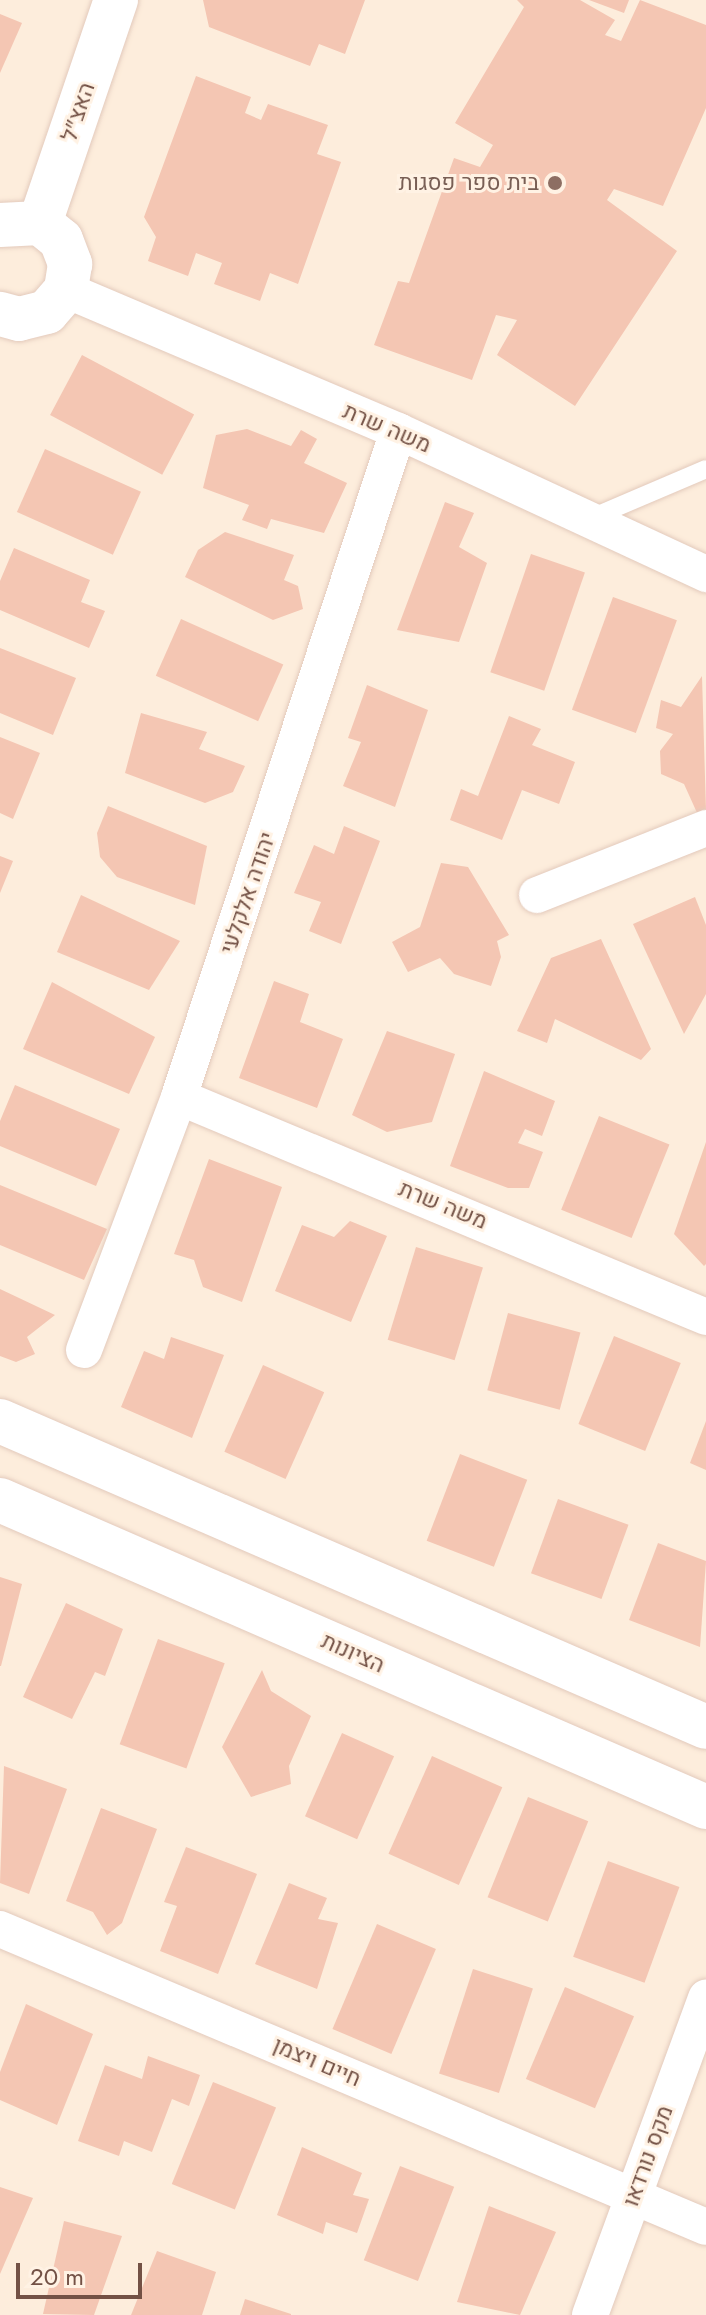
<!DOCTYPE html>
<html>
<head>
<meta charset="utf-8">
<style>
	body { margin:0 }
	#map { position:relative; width:706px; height:2315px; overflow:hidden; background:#fdeddc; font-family:Jost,Heebo,sans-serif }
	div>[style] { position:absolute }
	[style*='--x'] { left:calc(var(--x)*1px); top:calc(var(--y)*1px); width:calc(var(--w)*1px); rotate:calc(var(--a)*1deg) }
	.building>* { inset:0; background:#f4c6b3; transform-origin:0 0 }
	.roads { filter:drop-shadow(0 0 2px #e3cabc) drop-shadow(0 0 2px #e3cabc) }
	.service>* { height:18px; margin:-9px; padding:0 9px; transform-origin:9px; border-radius:9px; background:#fff }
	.minor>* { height:36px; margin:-18px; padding:0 18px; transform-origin:18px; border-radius:18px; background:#fff }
	.tertiary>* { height:44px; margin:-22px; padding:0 22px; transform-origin:22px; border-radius:22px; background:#fff }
	.dots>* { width:22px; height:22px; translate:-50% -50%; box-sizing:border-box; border:4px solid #fff2e4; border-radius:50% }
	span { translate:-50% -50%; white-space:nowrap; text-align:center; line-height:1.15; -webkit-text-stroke:6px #fff2e4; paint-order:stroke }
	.street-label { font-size:22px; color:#735145 }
	.education-label { font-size:22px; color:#785e54 }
	.right { translate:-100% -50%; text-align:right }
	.scale { position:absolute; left:16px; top:2263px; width:126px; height:36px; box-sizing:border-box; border:4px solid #735145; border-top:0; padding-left:10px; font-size:24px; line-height:28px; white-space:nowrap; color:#735145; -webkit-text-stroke:6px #fff2e4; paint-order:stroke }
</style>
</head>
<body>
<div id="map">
	<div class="building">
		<i style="clip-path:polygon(203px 0,365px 0,345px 54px,319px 44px,310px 66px,209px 27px)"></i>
		<i style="clip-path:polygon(517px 0,580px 0,615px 20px,605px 35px,621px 41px,640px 0,706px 25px,706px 108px,663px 206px,614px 189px,607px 200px,677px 251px,575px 406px,497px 355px,517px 320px,496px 315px,472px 380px,374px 345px,398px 281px,409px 283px,454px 158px,480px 167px,493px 145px,455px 123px,524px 7px)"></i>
		<i style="clip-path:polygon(589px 0,629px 0,624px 13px)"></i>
		<i style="clip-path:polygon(0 14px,22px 23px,0 73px)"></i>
		<i style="clip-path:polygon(196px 76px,251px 97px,245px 113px,261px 120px,268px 104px,328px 125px,317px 154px,341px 162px,298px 284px,270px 273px,260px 301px,214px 284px,222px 263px,196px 253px,188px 276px,148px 261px,156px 237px,144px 217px)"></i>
		<i style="left:82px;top:355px;width:127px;height:68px;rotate:28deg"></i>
		<i style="clip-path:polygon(247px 429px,291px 446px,301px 430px,317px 439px,304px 463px,347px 483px,324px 533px,271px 519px,267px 529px,242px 520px,249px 505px,203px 488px,216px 435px)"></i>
		<i style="left:45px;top:449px;width:105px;height:69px;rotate:24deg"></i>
		<i style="clip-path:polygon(445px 502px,474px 513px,459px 547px,487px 563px,459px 642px,397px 630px)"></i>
		<i style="clip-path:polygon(225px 532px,294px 555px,284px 580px,298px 586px,303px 609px,273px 620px,185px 577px,198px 550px)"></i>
		<i style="clip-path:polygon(14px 548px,90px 580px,81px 602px,105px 611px,89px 648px,0 610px,0 581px)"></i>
		<i style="left:531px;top:554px;width:57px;height:125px;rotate:19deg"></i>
		<i style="left:613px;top:597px;width:68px;height:120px;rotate:20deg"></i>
		<i style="left:181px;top:619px;width:112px;height:62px;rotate:24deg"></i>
		<i style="clip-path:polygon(0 648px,76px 678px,53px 735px,0 713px)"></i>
		<i style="clip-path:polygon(702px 676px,706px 811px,698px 815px,684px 784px,661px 774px,660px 751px,673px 734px,656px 728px,661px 700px,681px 707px)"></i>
		<i style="clip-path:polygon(367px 685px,428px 710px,395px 807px,343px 786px,361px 742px,348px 738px)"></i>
		<i style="clip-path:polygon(141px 713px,207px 732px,199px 749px,245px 766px,233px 792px,205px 803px,125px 773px)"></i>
		<i style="clip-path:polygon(509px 716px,541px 729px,532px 745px,575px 762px,559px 804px,522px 790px,502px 840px,450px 820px,461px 789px,478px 796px)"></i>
		<i style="clip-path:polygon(0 737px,40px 753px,13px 819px,0 813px)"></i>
		<i style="clip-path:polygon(108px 806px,207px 846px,195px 905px,117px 877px,100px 857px,97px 833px)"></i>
		<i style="clip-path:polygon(344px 826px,380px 841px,341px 944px,309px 931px,321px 902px,294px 893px,314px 845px,334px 854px)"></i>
		<i style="clip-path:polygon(0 856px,13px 861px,0 893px)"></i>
		<i style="clip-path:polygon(441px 863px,468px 867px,509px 935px,497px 941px,501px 957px,491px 986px,454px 974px,440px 958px,408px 972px,392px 942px,420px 927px)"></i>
		<i style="clip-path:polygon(81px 895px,180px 941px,149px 990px,57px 952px)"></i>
		<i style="clip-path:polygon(695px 897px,706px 925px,706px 994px,684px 1034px,633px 924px)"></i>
		<i style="clip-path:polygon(601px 939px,651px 1049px,641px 1060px,555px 1019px,547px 1043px,517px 1031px,551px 958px)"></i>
		<i style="clip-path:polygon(274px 981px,309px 994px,300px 1022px,343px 1039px,317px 1108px,239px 1078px)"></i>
		<i style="clip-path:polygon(52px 982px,155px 1037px,129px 1094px,23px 1049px)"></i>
		<i style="clip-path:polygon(387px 1031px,455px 1054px,432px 1122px,387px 1132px,352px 1115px)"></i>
		<i style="clip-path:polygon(484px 1071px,555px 1101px,542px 1136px,525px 1129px,518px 1143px,543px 1152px,529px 1188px,508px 1188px,450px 1166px)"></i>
		<i style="clip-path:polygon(15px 1085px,120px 1129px,96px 1186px,0 1146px,0 1121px)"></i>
		<i style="left:599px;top:1116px;width:76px;height:101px;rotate:22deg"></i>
		<i style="clip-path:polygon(706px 1142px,706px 1264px,704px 1266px,674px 1234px)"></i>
		<i style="clip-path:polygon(209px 1159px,282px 1187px,242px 1302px,203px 1287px,194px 1260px,174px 1254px)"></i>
		<i style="clip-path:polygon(0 1185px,107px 1229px,84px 1280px,0 1245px)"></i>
		<i style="clip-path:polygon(350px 1221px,387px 1236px,351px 1322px,275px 1291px,302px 1225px,334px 1237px)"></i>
		<i style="left:416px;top:1247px;width:70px;height:97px;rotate:17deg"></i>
		<i style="clip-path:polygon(0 1289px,55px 1315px,27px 1337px,35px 1354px,16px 1362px,0 1356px)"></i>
		<i style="left:508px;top:1313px;width:75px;height:80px;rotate:15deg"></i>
		<i style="left:614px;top:1336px;width:72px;height:95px;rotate:22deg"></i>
		<i style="clip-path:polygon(171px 1337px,224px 1355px,192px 1438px,121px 1407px,144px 1351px,164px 1359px)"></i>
		<i style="left:263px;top:1365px;width:67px;height:95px;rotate:24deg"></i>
		<i style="clip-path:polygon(706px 1421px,706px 1470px,690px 1463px)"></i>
		<i style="left:460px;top:1454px;width:72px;height:93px;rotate:21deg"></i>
		<i style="left:558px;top:1499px;width:75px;height:79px;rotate:20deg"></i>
		<i style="clip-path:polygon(658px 1543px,706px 1561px,700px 1647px,629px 1620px)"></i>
		<i style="clip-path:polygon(0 1577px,22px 1584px,1px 1666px,0 1666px)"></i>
		<i style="clip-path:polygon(66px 1603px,123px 1629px,105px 1676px,95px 1672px,72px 1719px,23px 1697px)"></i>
		<i style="left:158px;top:1639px;width:71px;height:112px;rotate:20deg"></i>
		<i style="clip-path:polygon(262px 1670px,271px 1691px,311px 1716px,289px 1766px,291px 1784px,251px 1797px,222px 1747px)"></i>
		<i style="left:342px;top:1733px;width:57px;height:91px;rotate:24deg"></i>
		<i style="left:432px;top:1756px;width:77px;height:107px;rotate:24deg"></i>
		<i style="clip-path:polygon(4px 1766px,67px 1789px,29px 1894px,0 1883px)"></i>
		<i style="left:528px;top:1797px;width:65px;height:108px;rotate:22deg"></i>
		<i style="clip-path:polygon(101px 1808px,157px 1829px,122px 1923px,107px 1935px,93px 1912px,66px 1901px)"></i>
		<i style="clip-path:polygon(186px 1847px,257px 1874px,218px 1974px,160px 1951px,177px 1906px,164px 1902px)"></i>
		<i style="left:608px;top:1861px;width:76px;height:102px;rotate:20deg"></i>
		<i style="clip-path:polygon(289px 1883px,327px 1898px,318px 1919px,338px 1923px,317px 1989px,255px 1964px)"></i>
		<i style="left:377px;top:1924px;width:64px;height:114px;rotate:23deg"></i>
		<i style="left:473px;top:1969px;width:63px;height:110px;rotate:18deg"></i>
		<i style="left:565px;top:1987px;width:75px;height:100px;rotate:23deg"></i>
		<i style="clip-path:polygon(26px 2004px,93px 2034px,57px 2125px,0 2100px,0 2072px)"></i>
		<i style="clip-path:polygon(148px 2056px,200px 2075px,189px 2106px,172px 2099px,152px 2152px,124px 2141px,119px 2156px,78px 2141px,105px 2065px,142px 2079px)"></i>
		<i style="left:213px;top:2082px;width:68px;height:110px;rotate:22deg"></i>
		<i style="clip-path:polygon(302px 2147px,362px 2173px,353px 2195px,369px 2199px,357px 2233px,326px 2222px,323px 2234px,277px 2215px)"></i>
		<i style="left:400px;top:2166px;width:58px;height:101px;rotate:21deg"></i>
		<i style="clip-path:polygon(0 2187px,33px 2198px,0 2274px)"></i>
		<i style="clip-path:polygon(489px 2206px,556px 2232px,520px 2315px,457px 2302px)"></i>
		<i style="clip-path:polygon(64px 2221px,122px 2236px,94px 2315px,43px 2314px)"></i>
		<i style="clip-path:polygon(157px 2251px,216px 2272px,202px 2315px,131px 2315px)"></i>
		<i style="clip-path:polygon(245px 2299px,291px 2314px,291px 2315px,240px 2315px)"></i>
	</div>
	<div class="roads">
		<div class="service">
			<i style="--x:589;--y:519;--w:127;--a:-23.1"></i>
		</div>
		<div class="minor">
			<i style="--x:66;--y:290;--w:361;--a:23"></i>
			<i style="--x:398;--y:431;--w:340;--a:24.9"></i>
			<i style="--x:537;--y:895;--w:182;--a:-21.6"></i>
			<i style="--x:179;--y:1097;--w:571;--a:22.66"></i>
			<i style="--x:84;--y:1350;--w:270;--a:-69.4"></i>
			<i style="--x:179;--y:1097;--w:701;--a:-71.8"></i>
			<i style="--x:0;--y:1929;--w:766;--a:22.88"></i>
			<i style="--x:590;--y:2315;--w:338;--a:-69.9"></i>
		</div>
		<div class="tertiary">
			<i style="--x:40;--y:223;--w:236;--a:-71.2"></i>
			<i style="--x:0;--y:225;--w:40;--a:-2.9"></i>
			<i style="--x:40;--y:223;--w:27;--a:39"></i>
			<i style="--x:61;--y:240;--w:26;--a:69"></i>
			<i style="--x:70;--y:264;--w:26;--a:99"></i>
			<i style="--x:66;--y:290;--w:29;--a:131"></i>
			<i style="--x:47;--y:312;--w:29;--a:166"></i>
			<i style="--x:19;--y:319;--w:20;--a:-165"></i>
			<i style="--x:0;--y:1421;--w:769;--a:23.43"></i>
			<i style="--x:0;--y:1500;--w:770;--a:23.5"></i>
		</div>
	</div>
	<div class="dots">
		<i style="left:555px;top:183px;background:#8d6e63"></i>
	</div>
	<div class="street-label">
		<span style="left:78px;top:112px;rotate:-71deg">האצ"ל</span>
		<span style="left:387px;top:428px;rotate:23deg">משה שרת</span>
		<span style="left:248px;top:893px;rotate:-71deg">יהודה אלקלעי</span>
		<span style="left:443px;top:1205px;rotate:22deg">משה שרת</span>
		<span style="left:353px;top:1653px;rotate:24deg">הציונות</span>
		<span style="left:317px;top:2062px;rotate:23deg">חיים ויצמן</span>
		<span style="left:648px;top:2156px;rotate:-70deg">מקס נורדאו</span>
	</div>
	<div class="education-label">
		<span class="right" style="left:539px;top:183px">בית ספר פסגות</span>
	</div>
	<div class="scale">20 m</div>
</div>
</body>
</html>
